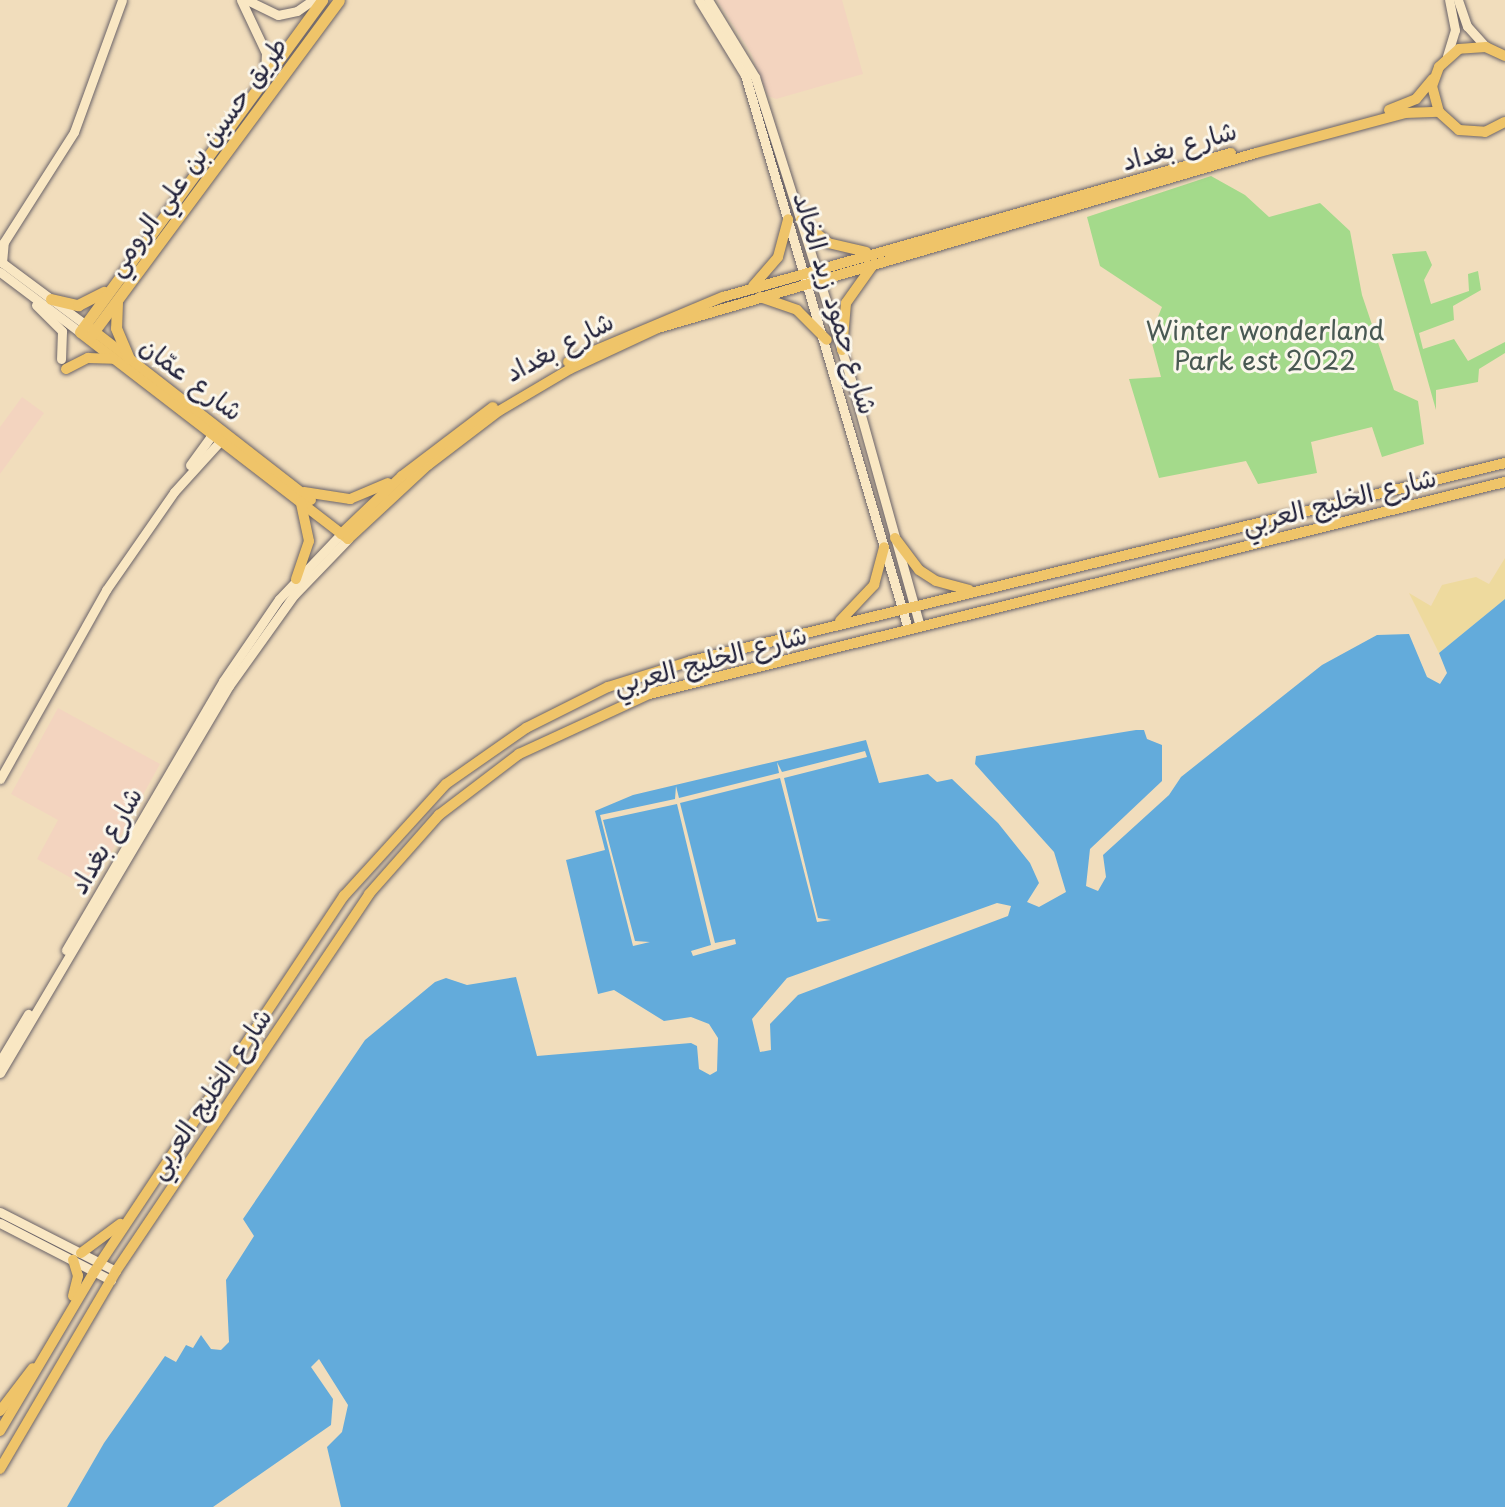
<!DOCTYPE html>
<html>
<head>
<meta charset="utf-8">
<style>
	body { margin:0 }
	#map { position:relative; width:1505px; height:1507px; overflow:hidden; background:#f1ddbc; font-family:"Playpen Sans","Playpen Sans Arabic",sans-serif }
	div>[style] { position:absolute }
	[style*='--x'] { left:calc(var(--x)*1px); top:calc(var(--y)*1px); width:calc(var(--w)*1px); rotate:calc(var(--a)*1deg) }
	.built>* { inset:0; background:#f3d4bf }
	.green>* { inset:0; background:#a4da8b }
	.sand>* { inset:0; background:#eeda9e }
	.water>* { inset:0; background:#63abdb }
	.pier>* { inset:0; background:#f1ddbc }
	.roads { filter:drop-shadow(0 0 2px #6a6368) drop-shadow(0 0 2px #6a6368) }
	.secondary>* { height:9px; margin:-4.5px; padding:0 4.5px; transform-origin:4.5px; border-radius:4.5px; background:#f9e7c3 }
	.primary>* { height:10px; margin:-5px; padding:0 5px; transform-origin:5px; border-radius:5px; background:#efc469 }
	.highway>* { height:11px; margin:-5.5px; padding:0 5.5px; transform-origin:5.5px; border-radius:5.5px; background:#efc469 }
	span { translate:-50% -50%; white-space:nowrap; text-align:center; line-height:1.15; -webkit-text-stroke:6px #fbf7ec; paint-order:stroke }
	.street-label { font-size:26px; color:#22223b }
	.park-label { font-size:26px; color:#495953 }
</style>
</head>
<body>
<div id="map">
	<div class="built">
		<i style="clip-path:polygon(717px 0,842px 0,863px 74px,776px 99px,768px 96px,751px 53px)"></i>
		<i style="clip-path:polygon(22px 397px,44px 413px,0 474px,0 427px)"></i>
		<i style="clip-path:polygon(58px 708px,160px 764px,91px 889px,37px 859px,58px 820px,11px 794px)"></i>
	</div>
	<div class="green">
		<i style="clip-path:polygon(1211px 176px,1245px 195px,1269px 217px,1320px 203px,1350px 231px,1362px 295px,1394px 390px,1418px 401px,1424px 444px,1382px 457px,1372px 427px,1311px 442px,1317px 473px,1258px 484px,1246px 461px,1159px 478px,1129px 379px,1161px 377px,1150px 336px,1162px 307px,1100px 266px,1087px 217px)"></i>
		<i style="clip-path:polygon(1426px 251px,1432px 265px,1424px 280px,1431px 304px,1469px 291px,1468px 274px,1478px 271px,1481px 290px,1453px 306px,1454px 320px,1419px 333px,1423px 349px,1454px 339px,1468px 361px,1505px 342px,1505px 353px,1479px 369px,1478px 382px,1436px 390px,1436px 410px,1392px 254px)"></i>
	</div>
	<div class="sand">
		<i style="clip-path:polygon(1505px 558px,1505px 599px,1439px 653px,1409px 593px,1431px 606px,1442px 585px,1476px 577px,1489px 584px)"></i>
	</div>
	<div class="water">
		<i style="clip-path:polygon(evenodd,1505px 599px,1505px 1507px,341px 1507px,327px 1447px,342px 1432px,348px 1405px,319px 1359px,311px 1367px,333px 1399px,331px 1425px,213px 1507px,67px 1507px,104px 1443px,165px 1356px,176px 1362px,186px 1345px,193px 1348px,201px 1335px,211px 1349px,221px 1350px,229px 1342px,226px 1280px,254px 1236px,243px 1219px,365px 1040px,435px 982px,446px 978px,467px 985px,516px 977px,537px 1056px,691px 1043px,697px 1046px,699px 1069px,710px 1075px,717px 1071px,718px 1038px,709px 1024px,691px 1017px,664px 1021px,614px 990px,598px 994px,566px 860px,605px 850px,595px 811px,633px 795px,866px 740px,879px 783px,928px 774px,937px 782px,952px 779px,998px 823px,1030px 863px,1039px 883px,1027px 902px,1039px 907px,1066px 892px,1054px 852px,975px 764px,976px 756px,1136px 730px,1144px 730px,1147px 739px,1162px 745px,1162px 781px,1090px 849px,1086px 886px,1098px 891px,1106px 877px,1103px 855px,1169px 795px,1181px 777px,1322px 665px,1377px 635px,1409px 634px,1427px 677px,1440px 684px,1447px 673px,1439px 653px,1505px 599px,997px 903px,1011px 906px,1008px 916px,798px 995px,770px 1024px,771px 1050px,760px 1052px,752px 1019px,787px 978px,997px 903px)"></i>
	</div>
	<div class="pier">
		<i style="clip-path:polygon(865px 751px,867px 757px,784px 778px,818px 918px,831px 920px,817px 922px,780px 778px,680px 803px,715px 943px,735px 939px,736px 944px,693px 956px,691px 951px,711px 945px,677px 804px,603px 820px,635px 941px,650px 942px,633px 946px,600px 815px,675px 799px,676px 786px,679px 798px,779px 773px,777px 762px,782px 772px)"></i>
	</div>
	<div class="roads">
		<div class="secondary">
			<i style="--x:241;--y:0;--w:59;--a:64.7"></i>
			<i style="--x:266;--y:53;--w:21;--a:93"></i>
			<i style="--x:247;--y:0;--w:34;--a:26"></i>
			<i style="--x:278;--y:15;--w:19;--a:-12"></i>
			<i style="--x:297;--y:11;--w:19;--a:-35"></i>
			<i style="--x:699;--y:0;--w:88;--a:58.5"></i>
			<i style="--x:745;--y:75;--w:577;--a:73.6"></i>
			<i style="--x:708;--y:0;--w:90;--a:58.6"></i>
			<i style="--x:755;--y:77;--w:321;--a:72.4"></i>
			<i style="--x:852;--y:383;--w:252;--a:74.4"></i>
			<i style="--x:1458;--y:0;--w:28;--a:71"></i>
			<i style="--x:1467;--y:26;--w:28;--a:48"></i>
			<i style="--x:1447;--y:56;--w:27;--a:-73"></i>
			<i style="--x:1455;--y:30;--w:31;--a:-101"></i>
			<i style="--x:0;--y:261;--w:107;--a:36.7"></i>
			<i style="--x:2;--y:263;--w:21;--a:-85"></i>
			<i style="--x:4;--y:242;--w:130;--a:-57.5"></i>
			<i style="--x:74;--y:132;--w:140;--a:-70"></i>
			<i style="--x:0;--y:272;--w:100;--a:36.9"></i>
			<i style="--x:36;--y:305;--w:37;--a:45"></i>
			<i style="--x:62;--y:331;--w:28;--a:92"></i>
			<i style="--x:190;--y:465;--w:34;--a:-54"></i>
			<i style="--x:210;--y:437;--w:9;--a:-90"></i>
			<i style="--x:0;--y:779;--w:217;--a:-60.7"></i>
			<i style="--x:106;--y:590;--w:119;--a:-55.2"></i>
			<i style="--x:174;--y:492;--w:73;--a:-47.8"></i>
			<i style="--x:66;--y:950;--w:311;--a:-59.7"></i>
			<i style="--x:223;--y:681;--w:99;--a:-55.7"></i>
			<i style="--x:279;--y:599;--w:90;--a:-46.4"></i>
			<i style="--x:0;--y:1061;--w:55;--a:-59.2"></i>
			<i style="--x:0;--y:1073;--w:450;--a:-59.4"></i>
			<i style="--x:229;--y:686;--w:112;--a:-54.5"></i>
			<i style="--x:294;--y:595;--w:78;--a:-46"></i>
			<i style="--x:0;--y:1212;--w:130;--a:27"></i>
			<i style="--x:0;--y:1223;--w:125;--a:27.2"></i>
		</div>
		<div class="primary">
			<i style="--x:1505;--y:56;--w:21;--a:-155"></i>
			<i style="--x:1486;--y:47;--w:27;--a:176"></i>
			<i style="--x:1459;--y:49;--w:27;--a:138"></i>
			<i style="--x:1439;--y:67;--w:20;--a:110"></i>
			<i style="--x:1432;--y:86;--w:27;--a:75"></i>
			<i style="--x:1439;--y:112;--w:27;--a:42"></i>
			<i style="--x:1459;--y:130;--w:26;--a:4"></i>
			<i style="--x:1485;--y:132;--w:22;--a:-27"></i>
			<i style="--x:1389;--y:110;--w:29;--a:-22"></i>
			<i style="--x:1416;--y:99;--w:26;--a:-50"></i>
			<i style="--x:801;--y:220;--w:35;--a:40"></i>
			<i style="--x:828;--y:243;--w:39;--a:13"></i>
			<i style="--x:753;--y:286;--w:38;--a:-49"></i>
			<i style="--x:778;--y:257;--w:39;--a:-75"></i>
			<i style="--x:760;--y:297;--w:39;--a:19"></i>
			<i style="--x:797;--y:310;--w:42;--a:45"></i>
			<i style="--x:90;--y:328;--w:280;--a:37.9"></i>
			<i style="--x:82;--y:334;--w:336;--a:37.6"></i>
			<i style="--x:348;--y:539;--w:109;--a:-42.8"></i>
			<i style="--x:428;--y:465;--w:89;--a:-37.3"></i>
			<i style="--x:499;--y:411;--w:82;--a:-30.6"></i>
			<i style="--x:570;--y:369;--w:97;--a:-25"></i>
			<i style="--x:658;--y:328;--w:623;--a:-16.31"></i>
			<i style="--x:1256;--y:153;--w:154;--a:-15"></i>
			<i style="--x:1405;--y:113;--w:34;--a:-2"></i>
			<i style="--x:842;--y:350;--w:47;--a:-85.1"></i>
			<i style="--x:846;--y:303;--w:47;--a:-54.6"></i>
			<i style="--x:568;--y:362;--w:168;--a:-22.8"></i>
			<i style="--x:723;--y:297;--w:528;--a:-15.83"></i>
			<i style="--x:66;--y:369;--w:25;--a:-27"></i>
			<i style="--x:88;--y:358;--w:25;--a:2"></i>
			<i style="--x:304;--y:492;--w:47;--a:8.7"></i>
			<i style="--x:350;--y:499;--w:41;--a:-22.8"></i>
			<i style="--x:341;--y:534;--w:84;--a:-43.6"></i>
			<i style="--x:402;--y:476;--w:114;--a:-37.2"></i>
			<i style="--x:895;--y:538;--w:40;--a:53"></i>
			<i style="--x:919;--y:570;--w:20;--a:33"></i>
			<i style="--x:936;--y:581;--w:34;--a:15"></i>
			<i style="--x:296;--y:579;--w:40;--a:-71.1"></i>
			<i style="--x:309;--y:541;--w:40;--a:-102"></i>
			<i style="--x:840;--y:621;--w:50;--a:-46.6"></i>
			<i style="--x:874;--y:585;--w:39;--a:-75"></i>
			<i style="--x:81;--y:1253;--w:49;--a:-36.6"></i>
			<i style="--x:73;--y:1296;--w:21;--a:-76"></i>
			<i style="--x:78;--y:1276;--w:17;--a:-107"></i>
			<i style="--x:0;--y:1411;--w:54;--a:-52.5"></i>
			<i style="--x:0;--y:1431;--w:185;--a:-59.4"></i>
			<i style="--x:94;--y:1272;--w:452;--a:-56.4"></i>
			<i style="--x:344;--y:896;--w:151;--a:-47.7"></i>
			<i style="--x:446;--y:784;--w:98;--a:-35"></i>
			<i style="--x:526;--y:728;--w:92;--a:-26.6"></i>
			<i style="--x:608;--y:687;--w:87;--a:-17.4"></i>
			<i style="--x:691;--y:661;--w:838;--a:-13.67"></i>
			<i style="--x:0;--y:1469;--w:229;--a:-59.6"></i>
			<i style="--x:116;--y:1271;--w:454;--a:-56.1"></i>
			<i style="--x:369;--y:894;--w:106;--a:-48.5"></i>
			<i style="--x:439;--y:815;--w:101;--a:-37.3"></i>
			<i style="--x:519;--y:754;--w:143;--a:-24.8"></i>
			<i style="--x:649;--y:694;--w:882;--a:-13.91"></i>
		</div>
		<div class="highway">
			<i style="--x:51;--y:299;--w:28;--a:13"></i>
			<i style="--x:78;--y:305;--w:29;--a:-27"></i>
			<i style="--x:117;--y:302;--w:26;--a:92"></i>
			<i style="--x:116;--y:328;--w:33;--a:67"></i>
			<i style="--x:80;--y:332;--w:411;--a:-53.9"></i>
			<i style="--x:89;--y:338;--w:420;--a:-53.5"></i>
		</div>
	</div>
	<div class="street-label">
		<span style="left:1179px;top:145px;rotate:-16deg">شارع بغداد</span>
		<span style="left:196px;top:156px;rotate:-54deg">طريق حسين بن علي الرومي</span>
		<span style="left:836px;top:303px;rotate:73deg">شارع حمود زيد الخالد</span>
		<span style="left:559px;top:346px;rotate:-28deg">شارع بغداد</span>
		<span style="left:192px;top:378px;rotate:37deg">شارع عمّان</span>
		<span style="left:1339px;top:500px;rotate:-14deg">شارع الخليج العربي</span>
		<span style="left:710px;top:659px;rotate:-15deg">شارع الخليج العربي</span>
		<span style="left:105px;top:840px;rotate:-60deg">شارع بغداد</span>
		<span style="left:209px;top:1093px;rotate:-56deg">شارع الخليج العربي</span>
	</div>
	<div class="park-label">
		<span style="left:1265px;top:345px">Winter wonderland<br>Park est 2022</span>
	</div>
</div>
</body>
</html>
